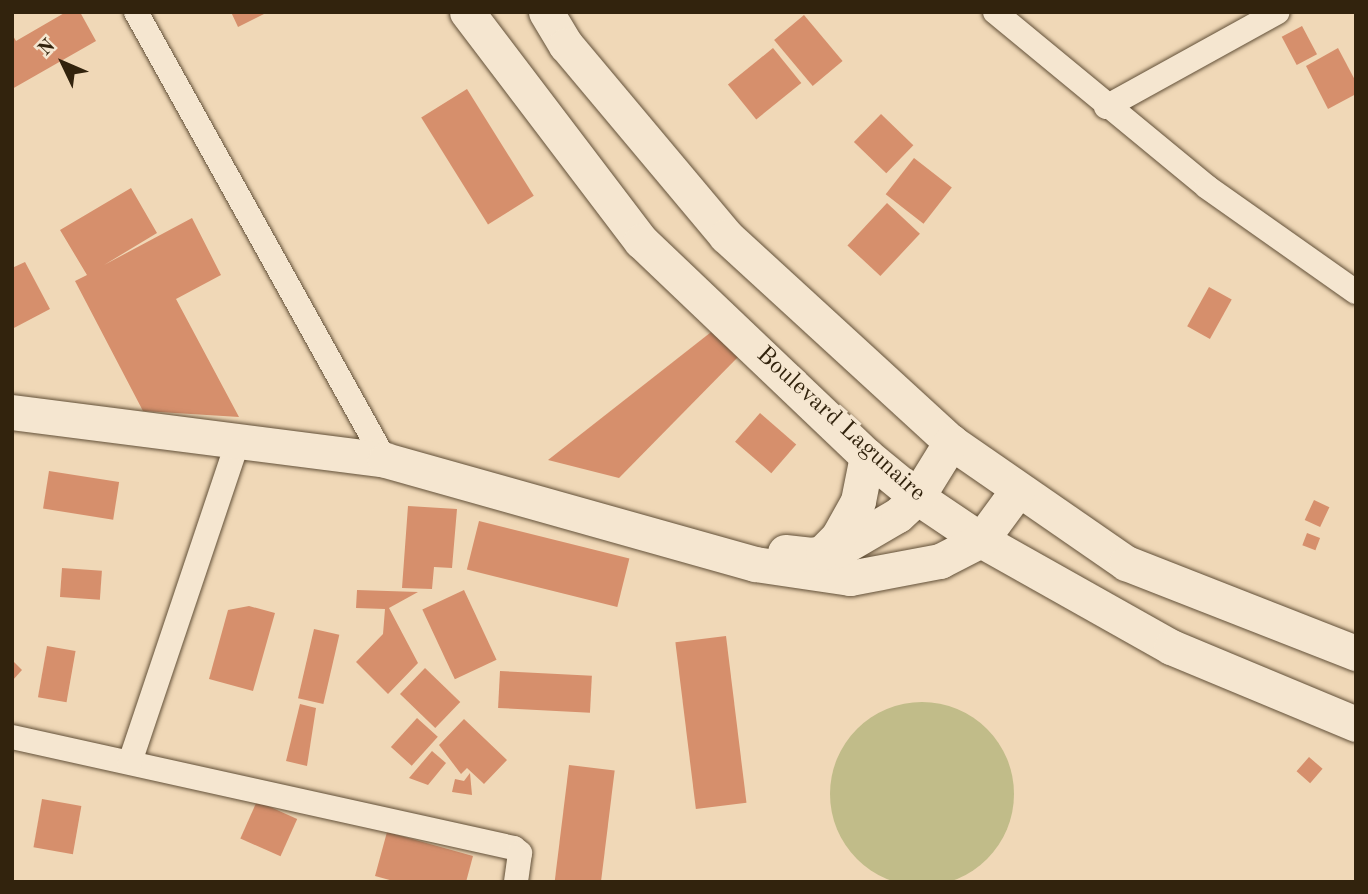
<!DOCTYPE html>
<html>
<head>
<meta charset="utf-8">
<style>
	body { margin:0 }
	#map { position:relative; width:1368px; height:894px; overflow:hidden; background:#f0d8b7; font-family:"Old Standard TT",serif }
	div>[style] { position:absolute }
	[style*='--x'] { left:calc(var(--x)*1px); top:calc(var(--y)*1px); width:calc(var(--w)*1px); rotate:calc(var(--a)*1deg) }
	.green>* { inset:0; background:#c1bc89 }
	.round { border-radius:50% }
	.building>* { inset:0; background:#d68f6c; transform-origin:0 0 }
	.roads { filter:drop-shadow(0 0 2px #625038) drop-shadow(0 0 2px #625038) }
	.street>* { height:24px; margin:-12px; padding:0 12px; transform-origin:12px; border-radius:12px; background:#f5e6d0 }
	.secondary>* { height:35px; margin:-17.5px; padding:0 17.5px; transform-origin:17.5px; border-radius:17.5px; background:#f5e6d0 }
	span { translate:-50% -50%; white-space:nowrap; text-align:center; line-height:1.15; -webkit-text-stroke:7px #f5e6d0; paint-order:stroke }
	.street-label { font-size:24px; color:#32230d }
	.frame { position:absolute; inset:0; border:14px solid #32230d; pointer-events:none }
	.north { position:absolute; left:28px; top:28px; width:70px; height:70px; -webkit-text-stroke:5px #f5e6d0; paint-order:stroke; rotate:314deg; font-size:19px; font-weight:700; line-height:28px; text-align:center; color:#32230d }
	.north::after { content:''; display:block; margin:auto; width:24px; height:32px; background:#32230d; clip-path:polygon(50% 0,100% 100%,50% 72%,0 100%) }
</style>
</head>
<body>
<div id="map">
	<div class="green">
		<i class="round" style="left:830px;top:702px;width:184px;height:184px"></i>
	</div>
	<div class="building">
		<i style="clip-path:polygon(66px 12px,80px 12px,96px 41px,12px 89px,12px 34px,16px 41px)"></i>
		<i style="clip-path:polygon(231px 12px,268px 12px,238px 27px)"></i>
		<i style="left:804px;top:15px;width:60px;height:39px;rotate:50deg"></i>
		<i style="left:1302px;top:26px;width:32px;height:23px;rotate:62deg"></i>
		<i style="left:773px;top:48px;width:45px;height:58px;rotate:51deg"></i>
		<i style="clip-path:polygon(1338px 48px,1356px 82px,1356px 94px,1328px 109px,1306px 66px)"></i>
		<i style="left:467px;top:89px;width:126px;height:54px;rotate:58deg"></i>
		<i style="left:881px;top:114px;width:45px;height:39px;rotate:44deg"></i>
		<i style="left:914px;top:158px;width:48px;height:46px;rotate:38deg"></i>
		<i style="clip-path:polygon(131px 188px,157px 233px,104px 265px,192px 218px,221px 275px,176px 299px,239px 417px,143px 411px,75px 281px,87px 275px,60px 230px)"></i>
		<i style="left:887px;top:203px;width:45px;height:58px;rotate:43deg"></i>
		<i style="clip-path:polygon(25px 262px,50px 309px,12px 329px,12px 268px)"></i>
		<i style="left:1209px;top:287px;width:26px;height:45px;rotate:29deg"></i>
		<i style="clip-path:polygon(715px 329px,738px 357px,619px 478px,548px 460px)"></i>
		<i style="left:760px;top:413px;width:48px;height:38px;rotate:41deg"></i>
		<i style="left:49px;top:471px;width:71px;height:38px;rotate:9deg"></i>
		<i style="left:1314px;top:500px;width:17px;height:22px;rotate:25deg"></i>
		<i style="clip-path:polygon(408px 506px,457px 509px,452px 568px,434px 567px,432px 589px,402px 588px)"></i>
		<i style="left:479px;top:521px;width:155px;height:50px;rotate:14deg"></i>
		<i style="left:1307px;top:533px;width:14px;height:13px;rotate:21deg"></i>
		<i style="left:62px;top:568px;width:40px;height:29px;rotate:4deg"></i>
		<i style="clip-path:polygon(357px 590px,418px 592px,389px 608px,418px 663px,388px 694px,356px 662px,383px 634px,385px 609px,356px 608px)"></i>
		<i style="left:464px;top:590px;width:77px;height:46px;rotate:65deg"></i>
		<i style="clip-path:polygon(249px 606px,275px 613px,253px 691px,209px 679px,228px 610px)"></i>
		<i style="left:314px;top:629px;width:26px;height:71px;rotate:13deg"></i>
		<i style="left:726px;top:636px;width:168px;height:51px;rotate:83deg"></i>
		<i style="left:47px;top:646px;width:29px;height:52px;rotate:10deg"></i>
		<i style="clip-path:polygon(12px 660px,22px 670px,12px 681px)"></i>
		<i style="left:425px;top:668px;width:49px;height:36px;rotate:44deg"></i>
		<i style="left:500px;top:671px;width:92px;height:37px;rotate:3deg"></i>
		<i style="clip-path:polygon(300px 704px,316px 708px,307px 766px,286px 761px)"></i>
		<i style="left:417px;top:718px;width:28px;height:39px;rotate:42deg"></i>
		<i style="clip-path:polygon(464px 719px,507px 760px,484px 784px,467px 768px,461px 774px,439px 745px)"></i>
		<i style="clip-path:polygon(432px 751px,446px 763px,428px 785px,409px 778px)"></i>
		<i style="left:1309px;top:757px;width:18px;height:19px;rotate:41deg"></i>
		<i style="left:569px;top:765px;width:46px;height:118px;rotate:7deg"></i>
		<i style="clip-path:polygon(470px 773px,472px 795px,452px 792px,455px 779px,464px 781px)"></i>
		<i style="left:42px;top:799px;width:40px;height:49px;rotate:10deg"></i>
		<i style="left:257px;top:801px;width:44px;height:41px;rotate:24deg"></i>
		<i style="clip-path:polygon(387px 832px,473px 856px,466px 882px,397px 882px,375px 876px)"></i>
	</div>
	<div class="roads">
		<div class="street">
			<i style="--x:136;--y:12;--w:513;--a:60.93"></i>
			<i style="--x:995;--y:12;--w:275;--a:39.5"></i>
			<i style="--x:1207;--y:187;--w:182;--a:35.2"></i>
			<i style="--x:1106;--y:107;--w:196;--a:-28.9"></i>
			<i style="--x:12;--y:737;--w:514;--a:12.47"></i>
			<i style="--x:514;--y:848;--w:8;--a:40"></i>
			<i style="--x:520;--y:853;--w:29;--a:98"></i>
			<i style="--x:130;--y:762;--w:336;--a:-71.4"></i>
		</div>
		<div class="secondary">
			<i style="--x:467;--y:12;--w:288;--a:52.8"></i>
			<i style="--x:641;--y:241;--w:312;--a:43.6"></i>
			<i style="--x:867;--y:456;--w:65;--a:39.4"></i>
			<i style="--x:917;--y:497;--w:77;--a:33.9"></i>
			<i style="--x:981;--y:540;--w:218;--a:29.4"></i>
			<i style="--x:1171;--y:647;--w:200;--a:22.6"></i>
			<i style="--x:546;--y:12;--w:39;--a:59"></i>
			<i style="--x:566;--y:45;--w:249;--a:50"></i>
			<i style="--x:726;--y:236;--w:305;--a:42.5"></i>
			<i style="--x:951;--y:442;--w:213;--a:34.7"></i>
			<i style="--x:1126;--y:563;--w:247;--a:21.4"></i>
			<i style="--x:12;--y:412;--w:376;--a:7.3"></i>
			<i style="--x:385;--y:460;--w:384;--a:15.7"></i>
			<i style="--x:755;--y:564;--w:96;--a:8.4"></i>
			<i style="--x:850;--y:578;--w:92;--a:-10.7"></i>
			<i style="--x:940;--y:561;--w:46;--a:-27.1"></i>
			<i style="--x:981;--y:540;--w:61;--a:-53.7"></i>
			<i style="--x:785;--y:552;--w:27;--a:6"></i>
			<i style="--x:812;--y:555;--w:26;--a:-11"></i>
			<i style="--x:838;--y:550;--w:69;--a:-30.3"></i>
			<i style="--x:898;--y:515;--w:26;--a:-43"></i>
			<i style="--x:917;--y:497;--w:65;--a:-58.3"></i>
			<i style="--x:823;--y:552;--w:21;--a:-45"></i>
			<i style="--x:838;--y:537;--w:41;--a:-60.9"></i>
			<i style="--x:858;--y:501;--w:46;--a:-78.7"></i>
		</div>
	</div>
	<div class="street-label">
		<span style="left:840px;top:425px;rotate:42deg">Boulevard Lagunaire</span>
	</div>
	<div class="frame"></div>
	<div class="north">N</div>
</div>
</body>
</html>
